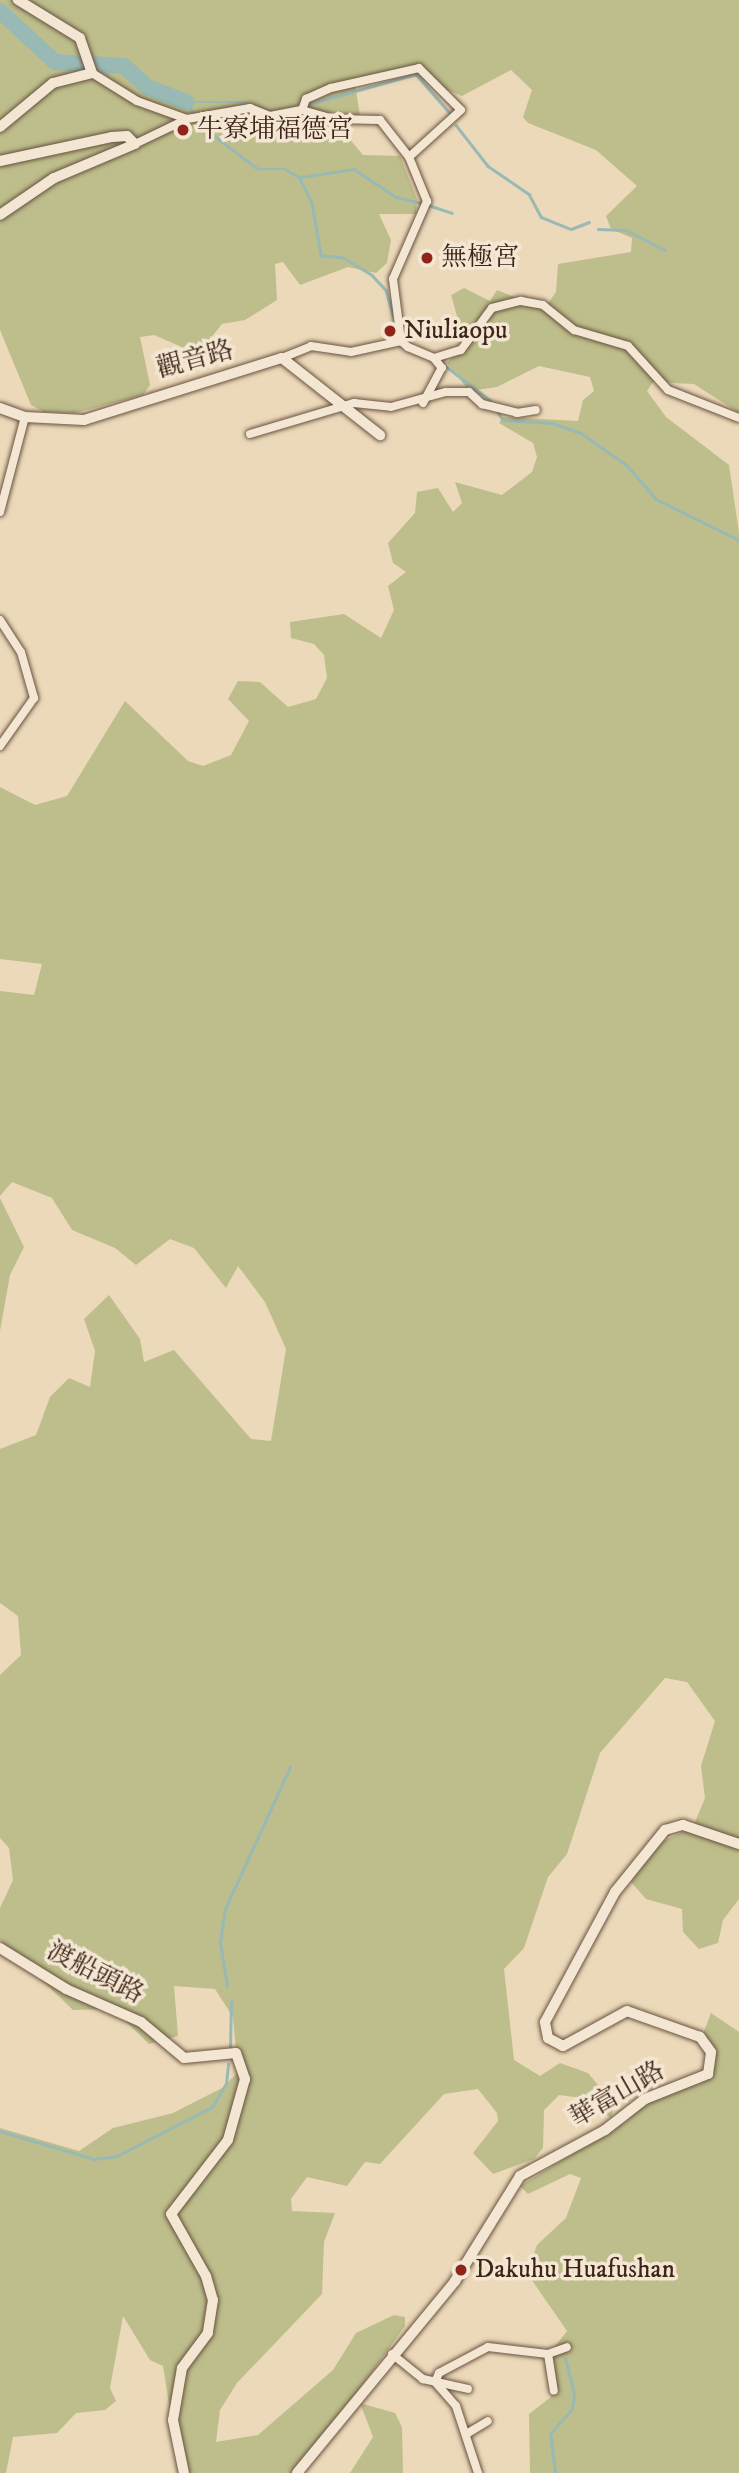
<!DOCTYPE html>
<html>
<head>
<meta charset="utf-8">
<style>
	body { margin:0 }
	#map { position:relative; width:739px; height:2473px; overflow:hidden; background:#ecd9b9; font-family:"IM FELL DW Pica","Noto Serif TC",serif }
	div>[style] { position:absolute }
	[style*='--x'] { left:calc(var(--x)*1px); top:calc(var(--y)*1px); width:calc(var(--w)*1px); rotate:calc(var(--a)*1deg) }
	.green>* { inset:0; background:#bdbe8b }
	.stream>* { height:2.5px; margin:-1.25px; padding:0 1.25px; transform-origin:1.25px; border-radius:1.25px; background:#99b9b4 }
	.river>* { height:16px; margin:-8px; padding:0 8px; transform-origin:8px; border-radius:8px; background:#99b9b4 }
	.roads { filter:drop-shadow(0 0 2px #6a5241) drop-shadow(0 0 2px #6a5241) }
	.street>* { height:8px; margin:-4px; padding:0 4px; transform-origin:4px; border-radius:4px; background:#f3e6d2 }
	.secondary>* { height:10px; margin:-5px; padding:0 5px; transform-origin:5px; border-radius:5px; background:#f3e6d2 }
	.dots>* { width:19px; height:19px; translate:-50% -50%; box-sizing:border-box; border:4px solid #f3e6d2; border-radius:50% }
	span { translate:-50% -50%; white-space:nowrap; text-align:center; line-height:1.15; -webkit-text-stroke:7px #f3e6d2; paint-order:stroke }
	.poi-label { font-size:26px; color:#3f2519 }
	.left { translate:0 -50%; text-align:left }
	.street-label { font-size:26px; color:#3f2519 }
</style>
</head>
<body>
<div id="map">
	<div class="green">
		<i style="clip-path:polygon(0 0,739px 0,739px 413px,694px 384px,653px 382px,647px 391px,666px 417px,729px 465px,739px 533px,739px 1899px,723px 1920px,718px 1943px,699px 1949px,683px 1932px,682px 1909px,646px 1899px,631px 1882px,659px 1843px,693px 1827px,705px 1798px,701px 1766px,715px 1721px,687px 1682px,665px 1678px,600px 1753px,567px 1854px,548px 1877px,524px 1948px,504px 1969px,514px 2060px,540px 2076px,560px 2063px,588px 2073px,614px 2104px,611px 2118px,582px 2098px,559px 2095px,544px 2110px,543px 2148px,534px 2159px,493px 2174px,473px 2153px,498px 2121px,497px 2113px,478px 2089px,444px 2094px,380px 2164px,365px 2162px,347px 2186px,307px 2177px,291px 2199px,292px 2211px,335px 2213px,324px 2242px,322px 2294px,237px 2383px,220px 2410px,216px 2442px,258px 2435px,333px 2370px,356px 2333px,394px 2315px,405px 2317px,405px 2326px,299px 2473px,180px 2473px,163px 2366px,150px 2360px,123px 2316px,110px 2388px,116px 2401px,105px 2410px,76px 2413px,57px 2433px,13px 2437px,6px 2473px,0 2473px,0 2128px,79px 2151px,113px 2128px,173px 2113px,222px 2088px,238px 2072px,233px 2017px,215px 1989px,174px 1986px,178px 2036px,149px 2044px,113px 2009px,73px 2010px,0 1940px,0 1908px,13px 1880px,9px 1848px,0 1838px,0 1675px,21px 1655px,18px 1616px,0 1603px,0 1449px,36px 1435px,50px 1397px,69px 1378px,90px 1387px,95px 1351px,84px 1319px,109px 1295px,140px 1339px,144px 1362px,174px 1350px,251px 1439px,271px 1441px,286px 1349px,265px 1302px,238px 1266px,226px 1288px,194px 1248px,170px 1239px,136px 1265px,115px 1248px,72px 1230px,52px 1198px,12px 1182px,0 1196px,0 991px,34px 995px,42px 964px,0 959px,0 787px,35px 805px,67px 796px,125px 701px,188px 761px,203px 766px,231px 755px,249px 721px,228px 699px,238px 681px,260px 682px,288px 707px,316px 699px,327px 678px,324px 655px,314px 644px,291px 638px,290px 622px,344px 614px,381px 638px,394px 610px,388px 586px,406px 572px,393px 563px,388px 543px,415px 513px,417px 492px,438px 488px,453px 512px,462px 503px,455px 482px,502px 495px,532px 472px,537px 457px,533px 443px,499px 423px,503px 417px,578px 421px,583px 400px,594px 391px,590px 377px,539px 366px,497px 387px,469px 391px,447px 363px,465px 344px,451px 295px,464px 288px,490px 301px,497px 290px,544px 309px,556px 292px,558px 264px,631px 252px,632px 238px,611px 229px,606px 216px,637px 186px,596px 150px,528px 123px,523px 117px,532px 90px,511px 70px,462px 96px,406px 73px,355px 84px,360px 116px,348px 122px,348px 137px,363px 155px,400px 156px,417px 199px,416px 214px,379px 214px,391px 240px,387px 263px,376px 273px,348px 267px,300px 285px,283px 262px,275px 264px,277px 300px,245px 320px,222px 324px,198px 354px,154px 335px,140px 337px,150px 385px,143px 395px,75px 413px,44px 412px,31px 405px,0 330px)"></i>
		<i style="clip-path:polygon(0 1198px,24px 1247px,10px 1275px,0 1331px)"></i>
		<i style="clip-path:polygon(711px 2013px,739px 2032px,739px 2473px,530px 2473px,529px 2414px,551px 2397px,546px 2358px,567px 2331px,527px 2273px,537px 2245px,566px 2218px,581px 2178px,570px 2174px,528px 2194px,520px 2186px,627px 2121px,652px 2094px,699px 2084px,711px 2074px,716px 2061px,703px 2034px)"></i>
		<i style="clip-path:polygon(360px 2403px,395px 2413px,402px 2427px,403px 2473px,350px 2473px,373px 2437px)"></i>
	</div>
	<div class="stream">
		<i style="--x:186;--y:102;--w:32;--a:55"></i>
		<i style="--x:204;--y:128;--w:68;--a:37.2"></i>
		<i style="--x:258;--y:169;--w:27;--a:0"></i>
		<i style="--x:285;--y:169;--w:16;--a:30"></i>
		<i style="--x:299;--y:177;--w:29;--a:63"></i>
		<i style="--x:312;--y:203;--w:53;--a:80.2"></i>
		<i style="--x:321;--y:255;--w:23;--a:7"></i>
		<i style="--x:344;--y:258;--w:33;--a:31"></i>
		<i style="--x:372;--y:275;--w:21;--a:47"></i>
		<i style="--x:386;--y:290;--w:26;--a:74"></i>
		<i style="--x:186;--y:102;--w:56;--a:0"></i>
		<i style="--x:242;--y:102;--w:34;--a:17"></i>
		<i style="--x:305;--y:105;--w:115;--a:-15.6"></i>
		<i style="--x:416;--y:74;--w:52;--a:48.9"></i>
		<i style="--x:456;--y:125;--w:52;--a:52"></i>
		<i style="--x:488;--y:166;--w:50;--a:34.3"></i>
		<i style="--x:529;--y:194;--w:26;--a:62"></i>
		<i style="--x:541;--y:217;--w:32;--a:22"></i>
		<i style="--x:571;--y:229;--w:19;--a:-21"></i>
		<i style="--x:300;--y:177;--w:55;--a:-8.4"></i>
		<i style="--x:354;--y:169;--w:50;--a:33.7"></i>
		<i style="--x:396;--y:197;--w:27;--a:13"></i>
		<i style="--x:428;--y:205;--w:25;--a:18"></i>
		<i style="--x:598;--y:229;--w:28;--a:2"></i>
		<i style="--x:626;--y:230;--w:44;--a:27.1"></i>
		<i style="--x:447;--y:367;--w:54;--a:37.5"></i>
		<i style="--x:498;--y:412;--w:9;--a:58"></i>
		<i style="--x:503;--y:420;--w:49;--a:3.5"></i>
		<i style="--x:552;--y:423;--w:31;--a:19"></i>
		<i style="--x:581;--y:433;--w:57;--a:35.1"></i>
		<i style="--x:628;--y:466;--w:43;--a:49.7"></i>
		<i style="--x:656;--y:499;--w:93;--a:26.3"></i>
		<i style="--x:227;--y:1986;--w:44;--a:-99.2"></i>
		<i style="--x:220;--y:1943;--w:34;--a:-82"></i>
		<i style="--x:225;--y:1909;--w:156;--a:-65.4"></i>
		<i style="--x:230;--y:2047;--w:45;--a:-88.7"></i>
		<i style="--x:0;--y:2131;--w:98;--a:16.6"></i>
		<i style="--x:94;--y:2159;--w:23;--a:-7"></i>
		<i style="--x:117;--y:2156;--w:107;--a:-27.3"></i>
		<i style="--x:212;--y:2107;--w:27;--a:-59"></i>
		<i style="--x:226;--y:2084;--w:20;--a:-84"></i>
		<i style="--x:555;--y:2473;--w:39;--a:-97"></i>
		<i style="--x:550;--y:2434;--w:33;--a:-49"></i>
		<i style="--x:572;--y:2409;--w:15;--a:-82"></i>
		<i style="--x:574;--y:2394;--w:36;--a:-104"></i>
	</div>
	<div class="river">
		<i style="--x:0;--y:11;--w:75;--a:42.8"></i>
		<i style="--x:55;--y:62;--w:69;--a:3.3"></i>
		<i style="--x:124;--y:66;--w:31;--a:42"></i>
		<i style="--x:147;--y:87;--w:42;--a:21"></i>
	</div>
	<div class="roads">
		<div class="street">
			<i style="--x:92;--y:73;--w:53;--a:31.9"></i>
			<i style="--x:137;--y:101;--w:53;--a:19.8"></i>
			<i style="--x:187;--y:119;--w:64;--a:-9.9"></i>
			<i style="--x:250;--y:108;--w:22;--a:22"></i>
			<i style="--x:270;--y:116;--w:33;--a:-11"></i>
			<i style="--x:302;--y:110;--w:32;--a:16"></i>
			<i style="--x:333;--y:119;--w:47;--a:1.2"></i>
			<i style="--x:380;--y:120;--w:47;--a:51.9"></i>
			<i style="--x:409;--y:157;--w:48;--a:67.8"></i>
			<i style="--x:427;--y:201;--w:85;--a:113.6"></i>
			<i style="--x:393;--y:279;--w:63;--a:82.6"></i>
			<i style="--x:401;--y:341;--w:9;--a:41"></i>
			<i style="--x:408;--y:347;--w:28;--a:23"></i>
			<i style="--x:434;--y:358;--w:28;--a:-17"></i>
			<i style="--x:461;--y:350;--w:52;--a:-53.6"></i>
			<i style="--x:492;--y:308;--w:30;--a:-14"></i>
			<i style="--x:521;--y:301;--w:22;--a:10"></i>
			<i style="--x:543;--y:305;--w:40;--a:39"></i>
			<i style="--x:574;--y:330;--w:56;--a:16.5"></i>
			<i style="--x:628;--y:346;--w:59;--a:47.7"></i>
			<i style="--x:668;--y:390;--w:76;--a:21.5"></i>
			<i style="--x:302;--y:110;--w:12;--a:-70"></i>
			<i style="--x:306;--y:99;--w:27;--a:-24"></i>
			<i style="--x:331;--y:88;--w:90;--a:-12.8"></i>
			<i style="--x:419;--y:68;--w:59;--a:45"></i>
			<i style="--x:461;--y:110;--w:70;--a:137.9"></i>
			<i style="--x:135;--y:144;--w:58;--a:-25.7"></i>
			<i style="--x:282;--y:358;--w:31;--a:-22"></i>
			<i style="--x:311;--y:346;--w:40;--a:8.5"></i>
			<i style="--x:351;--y:352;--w:51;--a:-12.4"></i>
			<i style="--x:423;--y:403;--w:40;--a:-62"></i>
			<i style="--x:442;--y:368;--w:13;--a:-129"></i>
			<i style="--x:250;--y:434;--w:109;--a:-16.6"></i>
			<i style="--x:354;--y:403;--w:37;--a:6"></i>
			<i style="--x:391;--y:407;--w:57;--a:-15.3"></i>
			<i style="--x:446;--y:392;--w:23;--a:0"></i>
			<i style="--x:469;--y:392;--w:18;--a:43"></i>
			<i style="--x:482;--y:404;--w:36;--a:14"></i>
			<i style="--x:517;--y:413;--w:19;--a:-9"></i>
			<i style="--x:0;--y:512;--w:98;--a:-75.3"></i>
			<i style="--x:0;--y:620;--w:38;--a:57"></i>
			<i style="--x:21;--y:652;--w:48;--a:74.2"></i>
			<i style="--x:34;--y:698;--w:59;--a:125.3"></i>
			<i style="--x:392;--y:2354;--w:40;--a:39"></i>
			<i style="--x:423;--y:2379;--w:46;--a:12.5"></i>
			<i style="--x:548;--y:2354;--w:37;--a:81"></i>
			<i style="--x:468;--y:2433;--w:23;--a:-31"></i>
			<i style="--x:478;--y:2473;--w:71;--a:-108.2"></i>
			<i style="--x:456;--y:2406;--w:32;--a:-131"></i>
			<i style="--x:435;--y:2382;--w:10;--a:-66"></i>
			<i style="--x:439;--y:2373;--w:55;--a:-28"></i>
			<i style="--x:488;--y:2347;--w:60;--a:6.7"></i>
			<i style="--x:548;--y:2354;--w:20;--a:-20"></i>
		</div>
		<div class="secondary">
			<i style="--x:0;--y:127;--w:69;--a:-39.7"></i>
			<i style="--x:53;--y:83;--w:40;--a:-14.4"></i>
			<i style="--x:92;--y:73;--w:37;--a:-109"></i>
			<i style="--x:80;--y:38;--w:73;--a:-148.5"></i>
			<i style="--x:0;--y:161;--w:115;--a:-12.1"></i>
			<i style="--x:112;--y:137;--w:15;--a:-4"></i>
			<i style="--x:127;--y:136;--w:11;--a:45"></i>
			<i style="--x:135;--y:144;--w:88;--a:157.2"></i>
			<i style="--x:54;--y:178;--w:65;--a:145.6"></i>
			<i style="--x:0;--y:408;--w:27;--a:20"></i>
			<i style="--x:25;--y:417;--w:59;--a:2.9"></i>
			<i style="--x:84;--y:420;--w:207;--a:-17.4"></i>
			<i style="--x:282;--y:358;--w:125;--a:38.2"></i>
			<i style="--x:0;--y:1948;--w:78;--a:31.8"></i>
			<i style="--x:66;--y:1989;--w:82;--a:23.7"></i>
			<i style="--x:141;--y:2022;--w:56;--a:39.9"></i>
			<i style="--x:184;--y:2058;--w:52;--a:-5.5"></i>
			<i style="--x:236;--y:2053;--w:28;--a:71"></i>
			<i style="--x:245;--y:2079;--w:63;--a:105.6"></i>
			<i style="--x:228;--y:2140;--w:93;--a:127.6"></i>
			<i style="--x:171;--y:2214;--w:71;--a:60.6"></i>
			<i style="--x:206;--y:2276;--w:25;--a:74"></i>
			<i style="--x:213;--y:2300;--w:33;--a:99"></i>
			<i style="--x:208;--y:2333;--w:44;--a:126.6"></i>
			<i style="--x:182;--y:2368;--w:53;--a:99.8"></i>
			<i style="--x:173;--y:2420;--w:54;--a:78.3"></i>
			<i style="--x:297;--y:2473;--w:249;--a:-50.5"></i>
			<i style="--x:455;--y:2281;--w:123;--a:-58.2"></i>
			<i style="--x:520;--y:2176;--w:97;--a:-28.4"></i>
			<i style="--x:605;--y:2130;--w:51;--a:-37.8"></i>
			<i style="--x:645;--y:2099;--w:68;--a:-21.6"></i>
			<i style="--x:708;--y:2074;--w:22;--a:-82"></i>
			<i style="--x:711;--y:2052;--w:19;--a:-126"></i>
			<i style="--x:700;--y:2037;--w:77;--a:-160.4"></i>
			<i style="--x:627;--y:2011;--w:73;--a:151.3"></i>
			<i style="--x:563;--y:2046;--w:17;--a:-152"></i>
			<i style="--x:548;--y:2038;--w:16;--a:-101"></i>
			<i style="--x:545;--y:2022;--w:148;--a:-61.7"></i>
			<i style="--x:615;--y:1892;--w:80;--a:-51.1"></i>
			<i style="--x:665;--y:1830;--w:19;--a:-16"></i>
			<i style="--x:683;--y:1825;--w:59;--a:18.7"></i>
		</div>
	</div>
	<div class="dots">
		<i style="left:183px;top:130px;background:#8f2418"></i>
		<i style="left:427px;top:258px;background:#8f2418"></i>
		<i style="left:390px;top:331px;background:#8f2418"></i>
		<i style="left:461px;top:2270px;background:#8f2418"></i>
	</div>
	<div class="poi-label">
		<span class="left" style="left:197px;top:130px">牛寮埔福德宮</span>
		<span class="left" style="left:441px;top:258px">無極宮</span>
		<span class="left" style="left:404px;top:331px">Niuliaopu</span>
		<span class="left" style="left:475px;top:2270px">Dakuhu Huafushan</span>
	</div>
	<div class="street-label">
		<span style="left:195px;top:360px;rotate:-15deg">觀音路</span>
		<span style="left:95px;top:1973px;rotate:27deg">渡船頭路</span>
		<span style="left:617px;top:2095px;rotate:-30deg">華富山路</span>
	</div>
</div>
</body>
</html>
